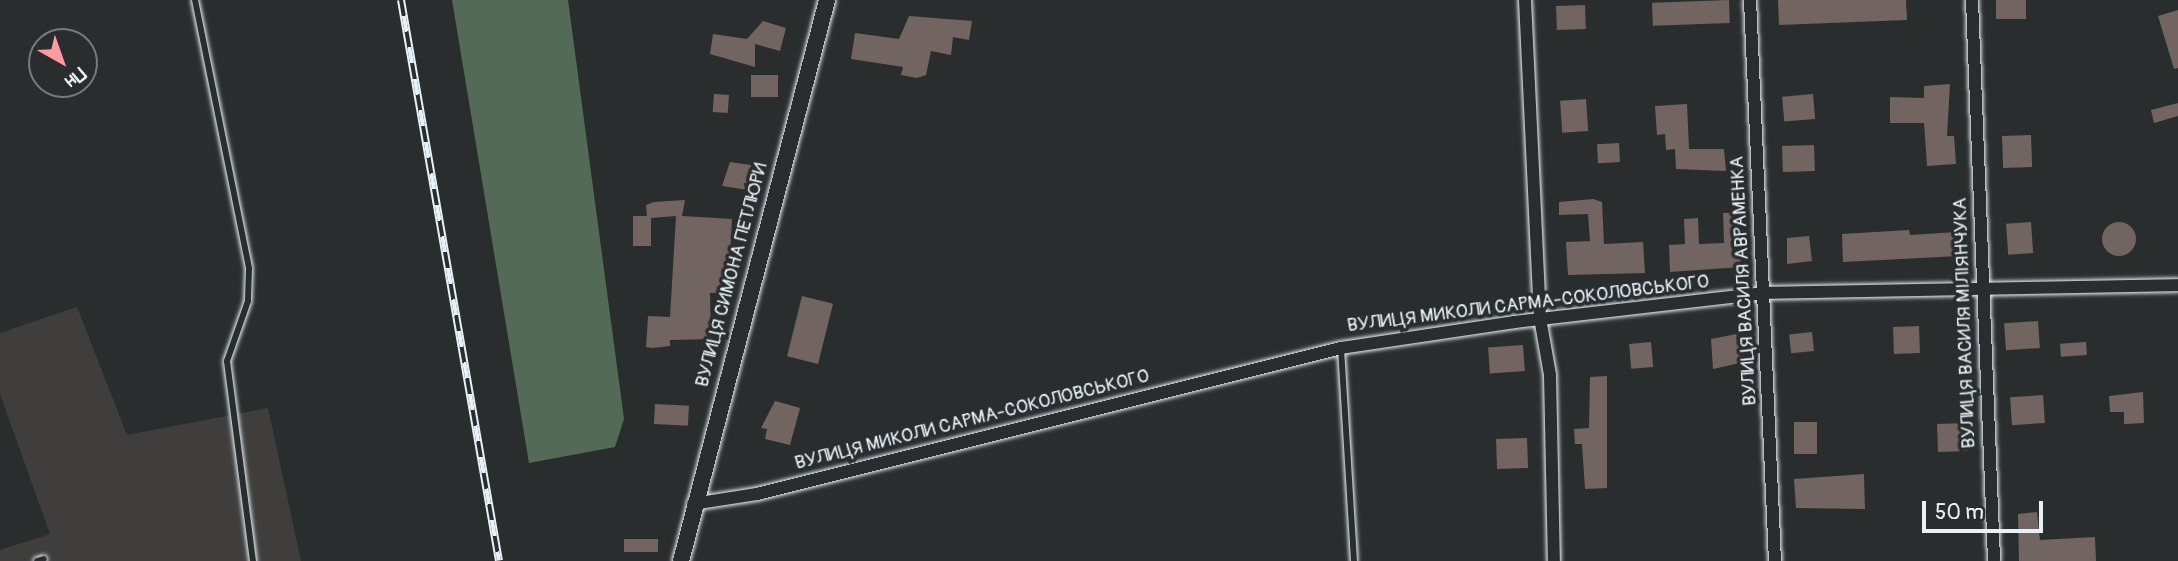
<!DOCTYPE html>
<html>
<head>
<meta charset="utf-8">
<style>
	body { margin:0 }
	#map { position:relative; width:2178px; height:561px; overflow:hidden; background:#2a2d2e; font-family:Pangolin,sans-serif }
	div>[style] { position:absolute }
	[style*='--x'] { left:calc(var(--x)*1px); top:calc(var(--y)*1px); width:calc(var(--w)*1px); rotate:calc(var(--a)*1deg) }
	.built>* { inset:0; background:#403e3d }
	.green>* { inset:0; background:#536a57 }
	.building>* { inset:0; background:#726461; transform-origin:0 0 }
	.round { border-radius:50% }
	.roads { filter:drop-shadow(0 0 2px #e8f1f8) drop-shadow(0 0 2px #e8f1f8) }
	.service>* { height:6px; margin:-3px; padding:0 3px; transform-origin:3px; border-radius:3px; background:#2a2d2e }
	.minor>* { height:12px; margin:-6px; padding:0 6px; transform-origin:6px; border-radius:6px; background:#2a2d2e }
	.tertiary>* { height:16px; margin:-8px; padding:0 8px; transform-origin:8px; border-radius:8px; background:#2a2d2e }
	.rail>* { height:8px; margin-top:-4px; transform-origin:0; background:repeating-linear-gradient(90deg,#2a2d2e 0 16px,#e8f1f8 0 32px); box-sizing:border-box; border-block:2px solid #e8f1f8 }
	span { translate:-50% -50%; white-space:nowrap; text-align:center; line-height:1.15; -webkit-text-stroke:7px #2a2d2e; paint-order:stroke }
	.street-label { font-size:19px; color:#e8f1f8 }
	.north { position:absolute; left:28px; top:28px; width:70px; height:70px; box-sizing:border-box; background:#2a2d2e; border:2px solid #767b7f; border-radius:50%; rotate:140deg; font-size:19px; font-weight:700; line-height:28px; text-align:center; color:#e8f1f8 }
	.north::after { content:''; display:block; margin:auto; width:24px; height:32px; background:#ff9aa2; clip-path:polygon(50% 0,100% 100%,50% 72%,0 100%) }
	.scale { position:absolute; left:1922px; top:501px; width:121px; height:32px; box-sizing:border-box; border:4px solid #e8f1f8; border-top:0; padding-left:9px; font-size:21px; line-height:24px; white-space:nowrap; color:#e8f1f8; -webkit-text-stroke:5px #2a2d2e; paint-order:stroke }
</style>
</head>
<body>
<div id="map">
	<div class="built">
		<i style="clip-path:polygon(77px 307px,127px 435px,268px 408px,301px 561px,0 561px,0 550px,50px 534px,0 394px,0 333px)"></i>
	</div>
	<div class="green">
		<i style="clip-path:polygon(452px 0,568px 0,624px 419px,615px 447px,529px 463px)"></i>
	</div>
	<div class="building">
		<i style="left:1729px;top:0;width:23px;height:77px;rotate:88deg"></i>
		<i style="clip-path:polygon(1778px 0,1906px 0,1907px 20px,1779px 25px)"></i>
		<i style="left:1996px;top:0;width:30px;height:19px"></i>
		<i style="left:1585px;top:5px;width:24px;height:29px;rotate:88deg"></i>
		<i style="clip-path:polygon(2178px 10px,2178px 68px,2174px 69px,2158px 16px)"></i>
		<i style="clip-path:polygon(909px 16px,972px 21px,969px 40px,953px 37px,951px 55px,931px 51px,926px 75px,917px 78px,901px 75px,903px 67px,851px 59px,855px 33px,899px 39px)"></i>
		<i style="clip-path:polygon(763px 21px,786px 28px,780px 51px,755px 44px,755px 67px,710px 54px,713px 34px,747px 39px)"></i>
		<i style="left:751px;top:75px;width:27px;height:22px"></i>
		<i style="clip-path:polygon(1950px 84px,1947px 136px,1954px 136px,1956px 164px,1927px 166px,1924px 123px,1890px 123px,1890px 97px,1924px 98px,1924px 86px)"></i>
		<i style="left:714px;top:94px;width:15px;height:18px;rotate:4deg"></i>
		<i style="left:1813px;top:94px;width:25px;height:31px;rotate:85deg"></i>
		<i style="left:1586px;top:99px;width:32px;height:26px;rotate:86deg"></i>
		<i style="clip-path:polygon(2178px 103px,2178px 116px,2154px 123px,2151px 110px)"></i>
		<i style="clip-path:polygon(1687px 104px,1689px 149px,1724px 149px,1726px 171px,1676px 169px,1675px 149px,1666px 150px,1665px 134px,1657px 135px,1655px 106px)"></i>
		<i style="left:2031px;top:135px;width:32px;height:29px;rotate:88deg"></i>
		<i style="left:1619px;top:143px;width:19px;height:22px;rotate:87deg"></i>
		<i style="left:1814px;top:145px;width:26px;height:32px;rotate:88deg"></i>
		<i style="clip-path:polygon(730px 162px,751px 165px,748px 190px,722px 186px)"></i>
		<i style="clip-path:polygon(1593px 199px,1602px 202px,1604px 244px,1643px 242px,1645px 273px,1568px 275px,1566px 242px,1590px 241px,1588px 214px,1559px 215px,1559px 202px)"></i>
		<i style="clip-path:polygon(685px 200px,682px 216px,732px 219px,728px 293px,710px 293px,711px 339px,670px 340px,670px 346px,652px 348px,646px 347px,648px 316px,670px 317px,676px 216px,651px 218px,651px 246px,633px 246px,633px 216px,647px 216px,646px 205px,654px 202px)"></i>
		<i style="clip-path:polygon(1723px 213px,1739px 213px,1741px 267px,1670px 272px,1669px 245px,1685px 244px,1684px 219px,1698px 218px,1699px 244px,1724px 243px)"></i>
		<i class="round" style="left:2102px;top:222px;width:34px;height:34px"></i>
		<i style="left:2031px;top:222px;width:31px;height:25px;rotate:86deg"></i>
		<i style="clip-path:polygon(1909px 230px,1910px 235px,1957px 232px,1959px 256px,1843px 262px,1842px 234px)"></i>
		<i style="clip-path:polygon(1809px 236px,1812px 261px,1787px 264px,1787px 238px)"></i>
		<i style="left:802px;top:296px;width:32px;height:62px;rotate:14deg"></i>
		<i style="left:2038px;top:321px;width:27px;height:34px;rotate:86deg"></i>
		<i style="left:1919px;top:326px;width:27px;height:26px;rotate:88deg"></i>
		<i style="clip-path:polygon(1747px 332px,1749px 361px,1713px 369px,1711px 339px)"></i>
		<i style="left:1812px;top:332px;width:19px;height:23px;rotate:84deg"></i>
		<i style="left:1651px;top:342px;width:25px;height:22px;rotate:85deg"></i>
		<i style="left:2086px;top:342px;width:13px;height:26px;rotate:86deg"></i>
		<i style="left:1523px;top:345px;width:26px;height:35px;rotate:86deg"></i>
		<i style="clip-path:polygon(1607px 376px,1607px 488px,1585px 489px,1582px 444px,1575px 444px,1574px 429px,1589px 428px,1590px 377px)"></i>
		<i style="clip-path:polygon(2143px 392px,2144px 423px,2124px 424px,2124px 412px,2110px 412px,2109px 396px)"></i>
		<i style="left:2043px;top:395px;width:28px;height:33px;rotate:86deg"></i>
		<i style="clip-path:polygon(775px 401px,800px 408px,790px 445px,765px 439px,767px 429px,761px 428px)"></i>
		<i style="left:655px;top:404px;width:34px;height:20px;rotate:3deg"></i>
		<i style="left:1794px;top:422px;width:23px;height:32px"></i>
		<i style="left:1966px;top:423px;width:28px;height:29px;rotate:88deg"></i>
		<i style="left:1527px;top:438px;width:30px;height:31px;rotate:88deg"></i>
		<i style="clip-path:polygon(1864px 474px,1865px 509px,1796px 508px,1794px 479px)"></i>
		<i style="clip-path:polygon(2037px 512px,2040px 540px,2095px 537px,2096px 561px,2019px 561px,2018px 514px)"></i>
		<i style="left:624px;top:539px;width:34px;height:13px"></i>
	</div>
	<div class="roads">
		<div class="service">
			<i style="--x:195;--y:0;--w:274;--a:78.6"></i>
			<i style="--x:249;--y:269;--w:32;--a:92"></i>
			<i style="--x:248;--y:301;--w:64;--a:109.3"></i>
			<i style="--x:227;--y:361;--w:202;--a:82.6"></i>
			<i style="--x:1341;--y:348;--w:213;--a:86.5"></i>
			<i style="--x:37;--y:561;--w:7;--a:-16"></i>
		</div>
		<div class="minor">
			<i style="--x:1525;--y:0;--w:318;--a:87.3"></i>
			<i style="--x:1540;--y:318;--w:58;--a:80"></i>
			<i style="--x:1550;--y:375;--w:186;--a:88.8"></i>
			<i style="--x:1750;--y:0;--w:562;--a:87.45"></i>
			<i style="--x:1972;--y:0;--w:561;--a:87.75"></i>
			<i style="--x:693;--y:504;--w:65;--a:-8.9"></i>
			<i style="--x:757;--y:494;--w:602;--a:-14.04"></i>
			<i style="--x:1341;--y:348;--w:175;--a:-8.5"></i>
			<i style="--x:1514;--y:322;--w:253;--a:-6.6"></i>
			<i style="--x:1765;--y:293;--w:413;--a:-1.1"></i>
		</div>
		<div class="tertiary">
			<i style="--x:681;--y:561;--w:580;--a:-75.41"></i>
		</div>
	</div>
	<div class="rail">
		<i style="--x:401;--y:0;--w:569;--a:80.09"></i>
	</div>
	<div class="street-label">
		<span style="left:732px;top:275px;rotate:-75deg">ВУЛИЦЯ СИМОНА ПЕТЛЮРИ</span>
		<span style="left:1744px;top:281px;rotate:-93deg">ВУЛИЦЯ ВАСИЛЯ АВРАМЕНКА</span>
		<span style="left:1528px;top:304px;rotate:-7deg">ВУЛИЦЯ МИКОЛИ САРМА-СОКОЛОВСЬКОГО</span>
		<span style="left:1965px;top:323px;rotate:-92deg">ВУЛИЦЯ ВАСИЛЯ МІЛІЯНЧУКА</span>
		<span style="left:972px;top:420px;rotate:-14deg">ВУЛИЦЯ МИКОЛИ САРМА-СОКОЛОВСЬКОГО</span>
	</div>
	<div class="north">Пн</div>
	<div class="scale">50 m</div>
</div>
</body>
</html>
